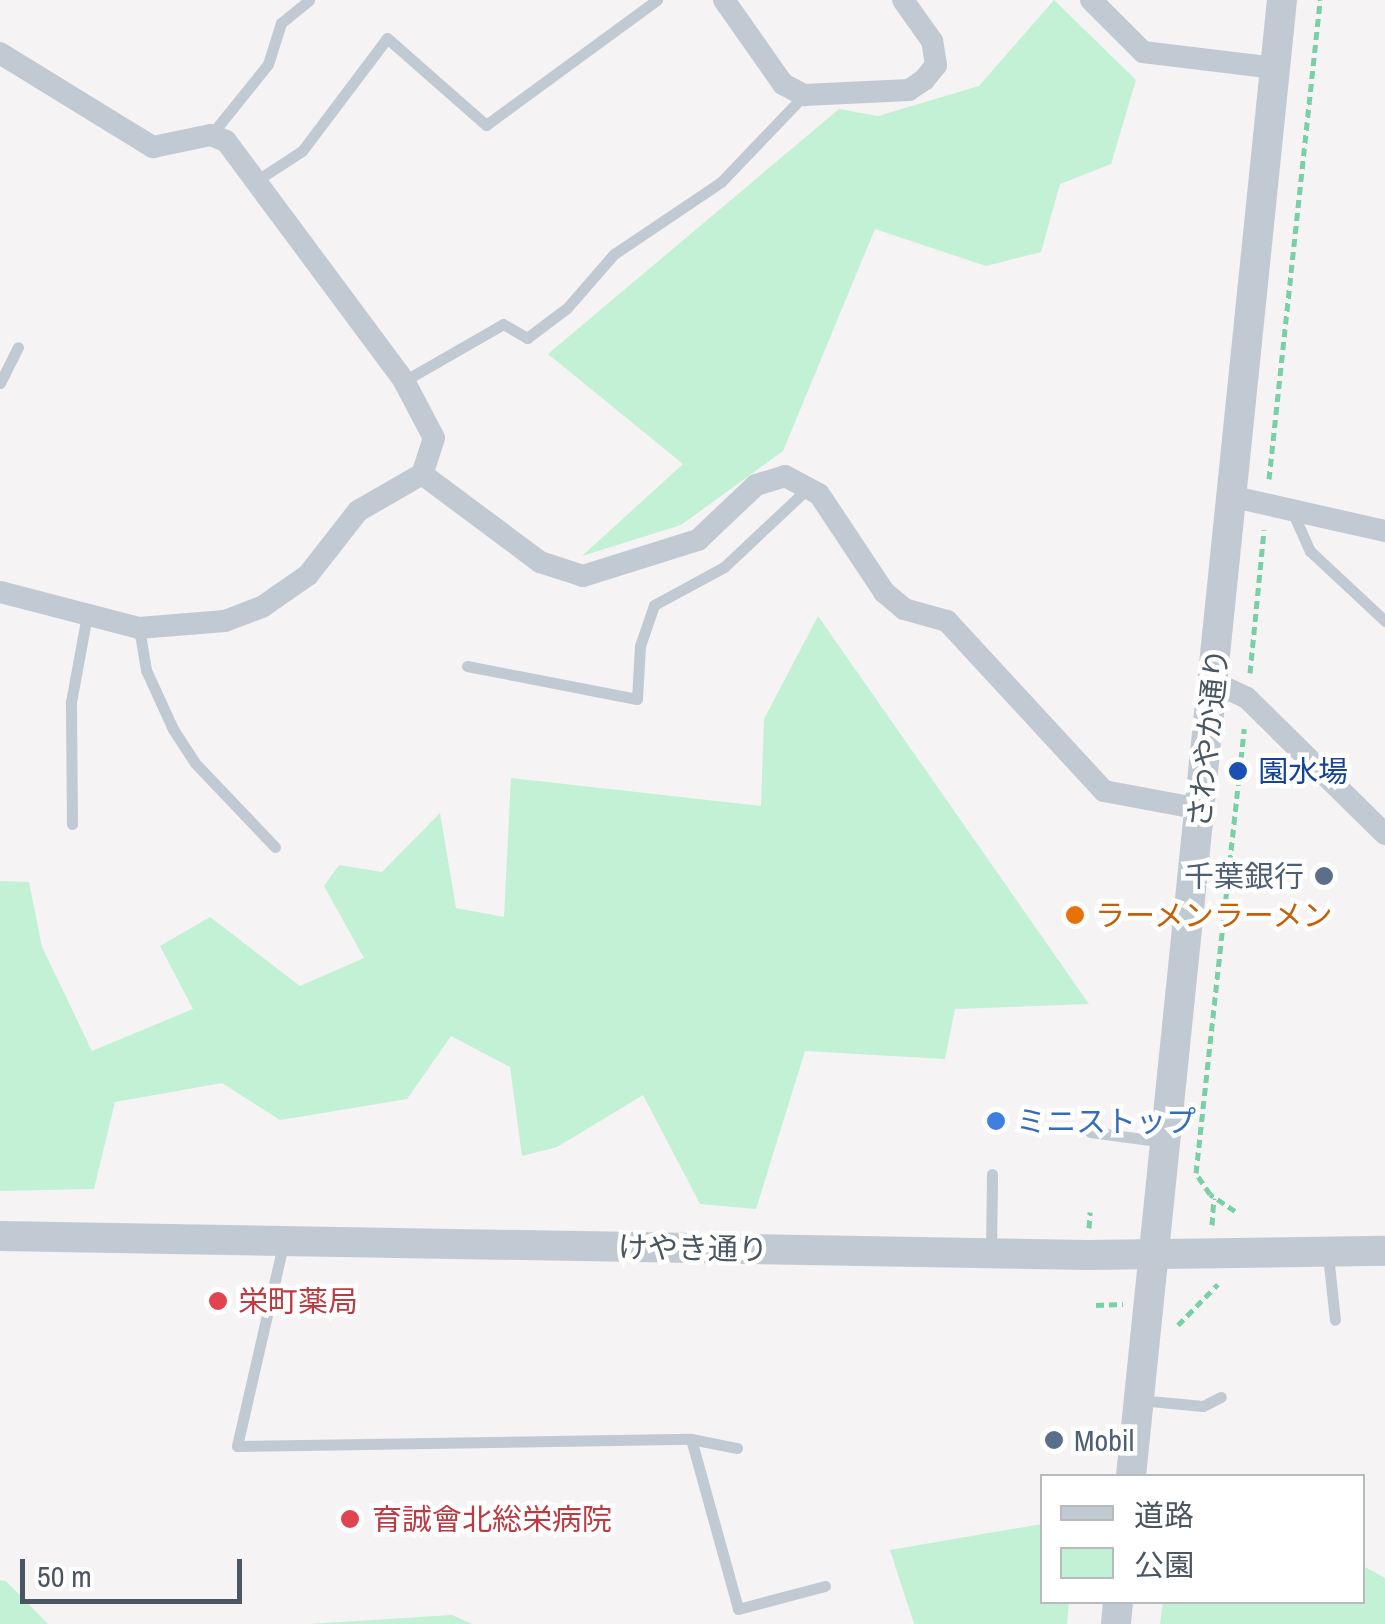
<!DOCTYPE html>
<html>
<head>
<meta charset="utf-8">
<style>
	body { margin:0 }
	#map { position:relative; width:1385px; height:1624px; overflow:hidden; background:#f5f3f3; font-family:"Archivo Narrow","Noto Sans JP",sans-serif }
	div>[style] { position:absolute }
	[style*='--x'] { left:calc(var(--x)*1px); top:calc(var(--y)*1px); width:calc(var(--w)*1px); rotate:calc(var(--a)*1deg) }
	.green>* { inset:0; background:#c3f1d5 }
	.path>* { height:5px; margin-top:-2.5px; transform-origin:0; background:repeating-linear-gradient(90deg,#7ad0a6 0 8px,transparent 0 13px) }
	.service>* { height:11px; margin:-5.5px; padding:0 5.5px; transform-origin:5.5px; border-radius:5.5px; background:#c1cad2 }
	.minor>* { height:22px; margin:-11px; padding:0 11px; transform-origin:11px; border-radius:11px; background:#c1cad2 }
	.tertiary>* { height:30px; margin:-15px; padding:0 15px; transform-origin:15px; border-radius:15px; background:#c1cad2 }
	.dots>* { width:28px; height:28px; translate:-50% -50%; box-sizing:border-box; border:5px solid #fff; border-radius:50% }
	span { translate:-50% -50%; white-space:nowrap; text-align:center; line-height:1.15; -webkit-text-stroke:9px #fff; paint-order:stroke }
	.street-label { font-size:30px; color:#4a5661 }
	.transit-label { font-size:30px; color:#164399 }
	.left { translate:0 -50%; text-align:left }
	.service-label { font-size:30px; color:#4e5e75 }
	.right { translate:-100% -50%; text-align:right }
	.food-label { font-size:30px; color:#c56008 }
	.shop-label { font-size:30px; color:#366cbe }
	.health-label { font-size:30px; color:#be3a42 }
	.legend { position:absolute; left:1040px; top:1474px; width:325px; height:130px; box-sizing:border-box; background:#fff; border:2px solid #b7bbc0; margin:0; padding:12px 18px; list-style:none; font-size:30px; color:#4a5661 }
	.legend li { display:flex; align-items:center; gap:20px; height:50px }
	.legend b { width:50px; border:2px solid #b7bbc0 }
	.scale { position:absolute; left:20px; top:1559px; width:222px; height:45px; box-sizing:border-box; border:5px solid #4a5661; border-top:0; padding-left:12px; font-size:30px; line-height:35px; white-space:nowrap; color:#4a5661; -webkit-text-stroke:8px #fff; paint-order:stroke }
</style>
</head>
<body>
<div id="map">
	<div class="green">
		<i style="clip-path:polygon(1054px 0,1136px 80px,1111px 164px,1060px 184px,1041px 252px,986px 266px,875px 229px,783px 451px,681px 525px,582px 556px,683px 464px,548px 354px,839px 109px,878px 116px,979px 86px)"></i>
		<i style="clip-path:polygon(818px 616px,1089px 1004px,955px 1009px,945px 1059px,805px 1051px,756px 1209px,700px 1204px,643px 1095px,557px 1147px,522px 1156px,510px 1067px,451px 1036px,407px 1099px,280px 1120px,222px 1083px,115px 1102px,94px 1189px,0 1191px,0 881px,29px 882px,42px 947px,92px 1051px,193px 1009px,160px 946px,210px 917px,300px 986px,364px 958px,324px 886px,339px 865px,382px 872px,440px 813px,456px 908px,504px 917px,511px 778px,761px 806px,764px 719px)"></i>
		<i style="clip-path:polygon(1042px 1524px,1042px 1602px,1069px 1602px,1067px 1624px,914px 1624px,890px 1550px)"></i>
		<i style="clip-path:polygon(1363px 1566px,1385px 1578px,1385px 1624px,1160px 1624px,1163px 1602px,1362px 1602px)"></i>
		<i style="clip-path:polygon(0 1580px,6px 1581px,48px 1624px,0 1624px)"></i>
		<i style="clip-path:polygon(452px 1615px,472px 1624px,309px 1624px)"></i>
	</div>
	<div class="path">
		<i style="--x:1269;--y:479;--w:482;--a:-83.9"></i>
		<i style="--x:1250;--y:673;--w:144;--a:-84.4"></i>
		<i style="--x:1235;--y:1211;--w:30;--a:-146"></i>
		<i style="--x:1210;--y:1194;--w:25;--a:-124"></i>
		<i style="--x:1196;--y:1173;--w:447;--a:-83.8"></i>
		<i style="--x:1212;--y:1225;--w:27;--a:-86"></i>
		<i style="--x:1089;--y:1228;--w:16;--a:-86"></i>
		<i style="--x:1096;--y:1305;--w:27;--a:-2"></i>
		<i style="--x:1178;--y:1325;--w:57;--a:-45.7"></i>
	</div>
	<div class="service">
		<i style="--x:211;--y:135;--w:91;--a:-51.2"></i>
		<i style="--x:268;--y:64;--w:43;--a:-72.4"></i>
		<i style="--x:281;--y:23;--w:36;--a:-39"></i>
		<i style="--x:256;--y:181;--w:55;--a:-33.1"></i>
		<i style="--x:302;--y:151;--w:141;--a:-53"></i>
		<i style="--x:387;--y:38;--w:132;--a:41.3"></i>
		<i style="--x:486;--y:125;--w:212;--a:-36.2"></i>
		<i style="--x:404;--y:381;--w:114;--a:-29.9"></i>
		<i style="--x:503;--y:324;--w:28;--a:30"></i>
		<i style="--x:527;--y:338;--w:50;--a:-36.9"></i>
		<i style="--x:567;--y:308;--w:72;--a:-49"></i>
		<i style="--x:614;--y:254;--w:129;--a:-33.9"></i>
		<i style="--x:721;--y:182;--w:120;--a:-46.3"></i>
		<i style="--x:0;--y:383;--w:40;--a:-63.4"></i>
		<i style="--x:1292;--y:511;--w:44;--a:65.8"></i>
		<i style="--x:1310;--y:551;--w:103;--a:43"></i>
		<i style="--x:139;--y:628;--w:43;--a:80.5"></i>
		<i style="--x:146;--y:670;--w:65;--a:65.4"></i>
		<i style="--x:173;--y:729;--w:40;--a:57.1"></i>
		<i style="--x:195;--y:763;--w:116;--a:46.4"></i>
		<i style="--x:467;--y:666;--w:173;--a:11"></i>
		<i style="--x:637;--y:699;--w:53;--a:-86.8"></i>
		<i style="--x:640;--y:646;--w:43;--a:-71.1"></i>
		<i style="--x:654;--y:605;--w:80;--a:-28.5"></i>
		<i style="--x:724;--y:567;--w:115;--a:-43.2"></i>
		<i style="--x:72;--y:824;--w:122;--a:-90.5"></i>
		<i style="--x:71;--y:702;--w:88;--a:-79.6"></i>
		<i style="--x:1090;--y:1132;--w:76;--a:7.6"></i>
		<i style="--x:283;--y:1245;--w:206;--a:102.9"></i>
		<i style="--x:237;--y:1446;--w:454;--a:-0.9"></i>
		<i style="--x:691;--y:1439;--w:47;--a:11.1"></i>
		<i style="--x:991;--y:1250;--w:76;--a:-89.2"></i>
		<i style="--x:1328;--y:1255;--w:65;--a:83.9"></i>
		<i style="--x:1139;--y:1400;--w:64;--a:5.4"></i>
		<i style="--x:1203;--y:1406;--w:20;--a:-27"></i>
		<i style="--x:691;--y:1439;--w:176;--a:74.5"></i>
		<i style="--x:738;--y:1609;--w:90;--a:-14.8"></i>
	</div>
	<div class="minor">
		<i style="--x:724;--y:0;--w:103;--a:54.9"></i>
		<i style="--x:783;--y:84;--w:24;--a:28"></i>
		<i style="--x:804;--y:95;--w:105;--a:-2.7"></i>
		<i style="--x:909;--y:90;--w:18;--a:-34"></i>
		<i style="--x:924;--y:80;--w:19;--a:-51"></i>
		<i style="--x:936;--y:65;--w:24;--a:-99"></i>
		<i style="--x:932;--y:41;--w:50;--a:-125.3"></i>
		<i style="--x:1091;--y:0;--w:74;--a:45"></i>
		<i style="--x:1143;--y:52;--w:133;--a:6.9"></i>
		<i style="--x:0;--y:53;--w:180;--a:31.6"></i>
		<i style="--x:153;--y:147;--w:59;--a:-11.7"></i>
		<i style="--x:211;--y:135;--w:16;--a:22"></i>
		<i style="--x:226;--y:141;--w:299;--a:53.4"></i>
		<i style="--x:404;--y:381;--w:64;--a:62.2"></i>
		<i style="--x:434;--y:438;--w:38;--a:108"></i>
		<i style="--x:1234;--y:497;--w:155;--a:12.7"></i>
		<i style="--x:0;--y:592;--w:144;--a:14.5"></i>
		<i style="--x:139;--y:628;--w:86;--a:-4.7"></i>
		<i style="--x:225;--y:621;--w:40;--a:-21"></i>
		<i style="--x:262;--y:607;--w:56;--a:-34.8"></i>
		<i style="--x:308;--y:575;--w:81;--a:-52"></i>
		<i style="--x:358;--y:511;--w:74;--a:-30"></i>
		<i style="--x:422;--y:474;--w:147;--a:36.7"></i>
		<i style="--x:540;--y:562;--w:45;--a:18"></i>
		<i style="--x:583;--y:576;--w:121;--a:-17.4"></i>
		<i style="--x:698;--y:540;--w:80;--a:-43.5"></i>
		<i style="--x:756;--y:485;--w:30;--a:-17"></i>
		<i style="--x:785;--y:476;--w:38;--a:28"></i>
		<i style="--x:819;--y:494;--w:118;--a:56.4"></i>
		<i style="--x:884;--y:592;--w:26;--a:40"></i>
		<i style="--x:904;--y:609;--w:45;--a:15.6"></i>
		<i style="--x:947;--y:621;--w:231;--a:47.3"></i>
		<i style="--x:1104;--y:791;--w:98;--a:10.6"></i>
		<i style="--x:1215;--y:683;--w:35;--a:25"></i>
		<i style="--x:1247;--y:698;--w:194;--a:44.6"></i>
	</div>
	<div class="tertiary">
		<i style="--x:0;--y:1236;--w:1088;--a:1"></i>
		<i style="--x:1088;--y:1255;--w:297;--a:-0.8"></i>
		<i style="--x:1131;--y:1476;--w:1484;--a:-84.16"></i>
		<i style="--x:1116;--y:1624;--w:22;--a:-85"></i>
	</div>
	<div class="dots">
		<i style="left:1238px;top:771px;background:#1a4fb4"></i>
		<i style="left:1324px;top:876px;background:#5c6f8a"></i>
		<i style="left:1075px;top:915px;background:#e8710a"></i>
		<i style="left:996px;top:1121px;background:#3f7fe0"></i>
		<i style="left:218px;top:1301px;background:#e0444e"></i>
		<i style="left:1054px;top:1440px;background:#5c6f8a"></i>
		<i style="left:350px;top:1519px;background:#e0444e"></i>
	</div>
	<div class="street-label">
		<span style="left:1208px;top:738px;rotate:-84deg">さわやか通り</span>
		<span style="left:693px;top:1248px;rotate:1deg">けやき通り</span>
	</div>
	<div class="transit-label">
		<span class="left" style="left:1258px;top:771px">園水場</span>
	</div>
	<div class="service-label">
		<span class="right" style="left:1304px;top:876px">千葉銀行</span>
		<span class="left" style="left:1074px;top:1440px">Mobil</span>
	</div>
	<div class="food-label">
		<span class="left" style="left:1095px;top:915px">ラーメンラーメン</span>
	</div>
	<div class="shop-label">
		<span class="left" style="left:1016px;top:1121px">ミニストップ</span>
	</div>
	<div class="health-label">
		<span class="left" style="left:238px;top:1301px">栄町薬局</span>
		<span class="left" style="left:372px;top:1519px">育誠會北総栄病院</span>
	</div>
	<ul class="legend">
	<li><b style="height:12px;background:#c1cad2"></b>道路</li>
	<li><b style="height:28px;background:#c3f1d5"></b>公園</li>
	</ul>
	<div class="scale">50 m</div>
</div>
</body>
</html>
